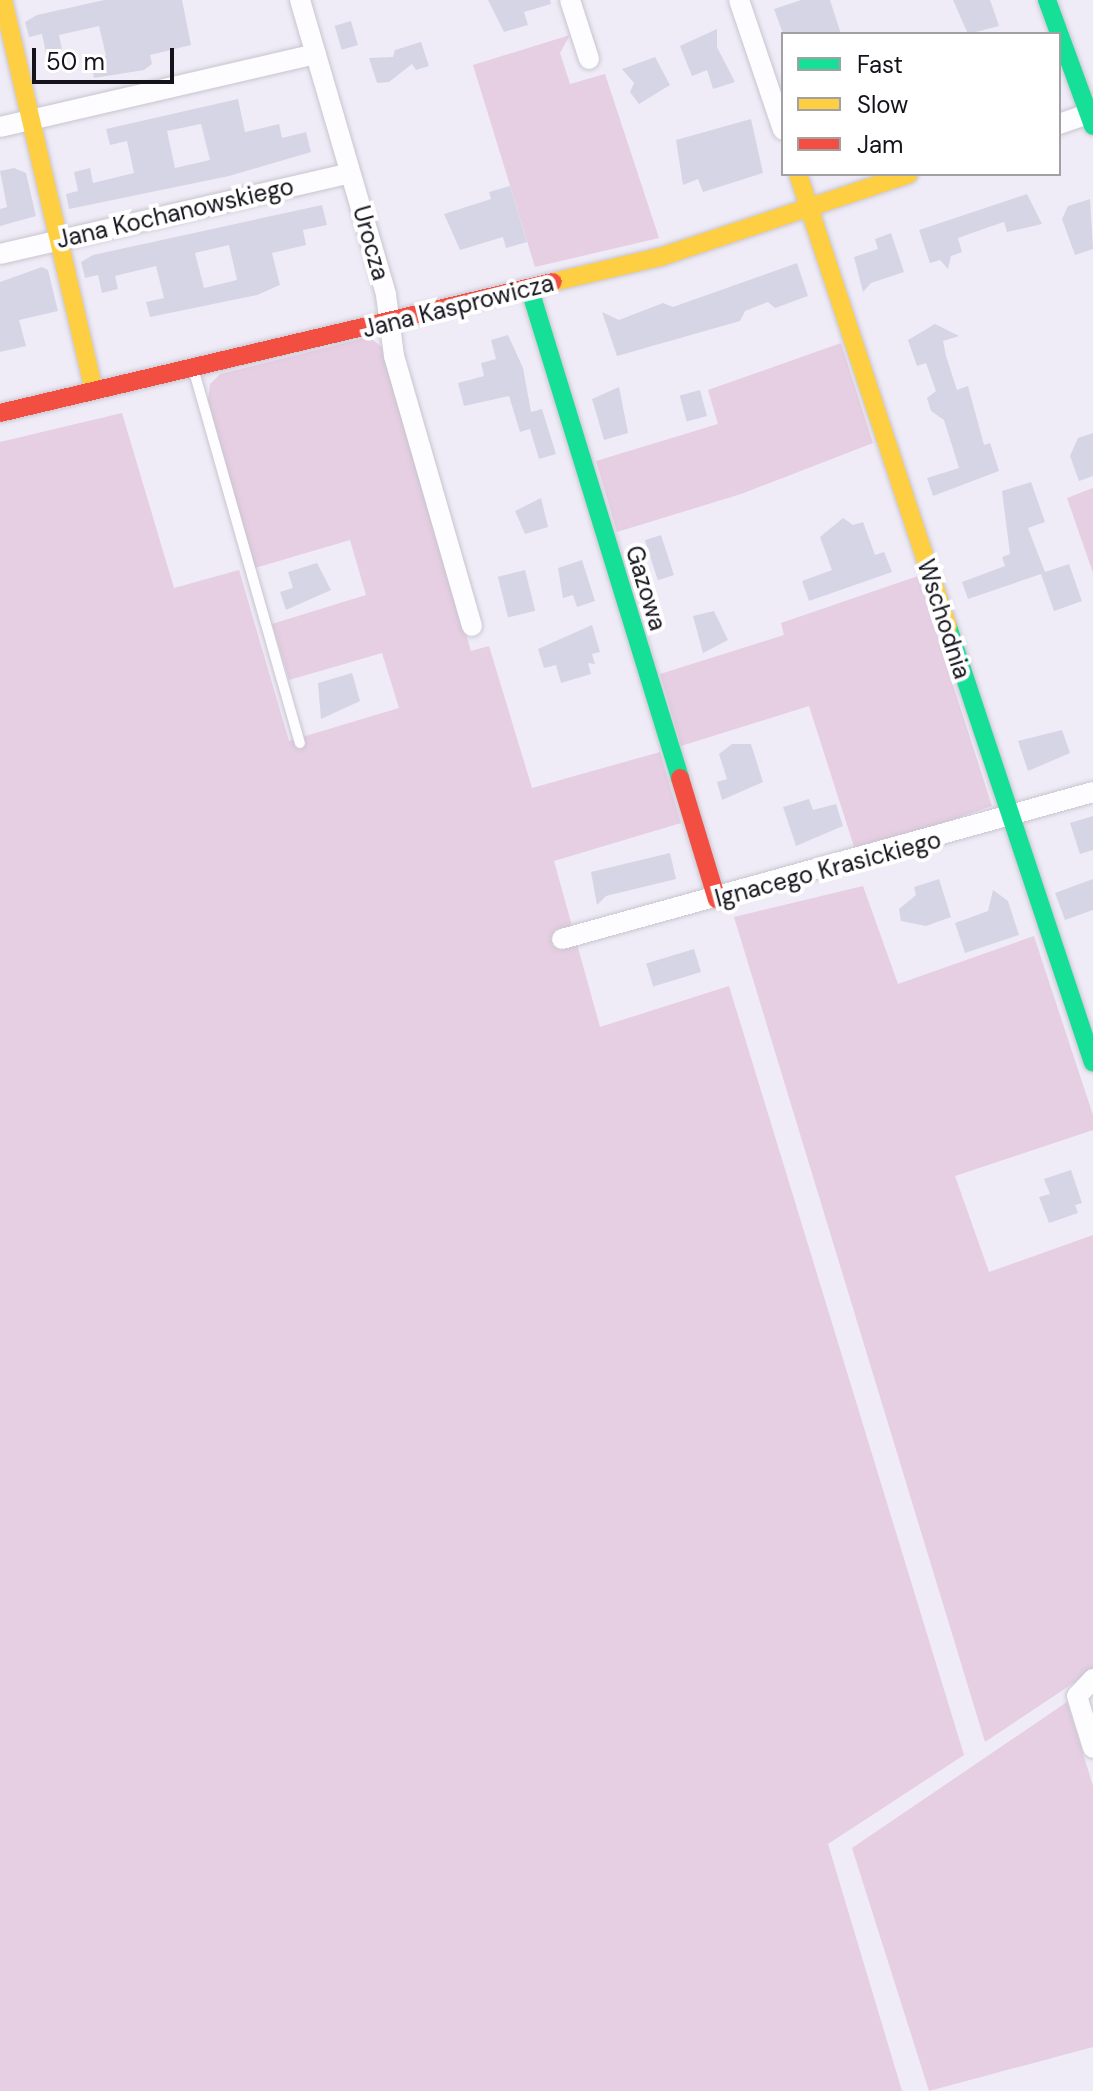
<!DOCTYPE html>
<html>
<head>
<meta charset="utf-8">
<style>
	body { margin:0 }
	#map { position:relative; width:1093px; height:2091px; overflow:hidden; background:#efecf7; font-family:"DM Sans",sans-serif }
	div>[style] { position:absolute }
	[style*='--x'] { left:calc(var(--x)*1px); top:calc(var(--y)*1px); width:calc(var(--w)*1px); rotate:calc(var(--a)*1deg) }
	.green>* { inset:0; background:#e6cee3 }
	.building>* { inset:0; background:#d5d5e6; transform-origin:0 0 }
	.roads { filter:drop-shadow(0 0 2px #c8c5cf) drop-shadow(0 0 2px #c8c5cf) }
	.lane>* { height:10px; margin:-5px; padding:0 5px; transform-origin:5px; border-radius:5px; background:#fdfcfe }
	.street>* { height:20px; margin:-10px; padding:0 10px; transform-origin:10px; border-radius:10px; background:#fdfcfe }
	.fast>* { height:18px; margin:-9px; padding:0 9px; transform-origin:9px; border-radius:9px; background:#16e098 }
	.slow>* { height:18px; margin:-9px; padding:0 9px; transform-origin:9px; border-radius:9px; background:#ffcf43 }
	.jam>* { height:18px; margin:-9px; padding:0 9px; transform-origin:9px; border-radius:9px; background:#f24e42 }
	span { translate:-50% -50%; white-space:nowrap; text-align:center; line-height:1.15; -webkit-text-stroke:8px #fff; paint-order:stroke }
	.street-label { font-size:24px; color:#14121a }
	.legend { position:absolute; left:781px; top:32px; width:280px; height:144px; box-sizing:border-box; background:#fff; border:2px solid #a1a0a3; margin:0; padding:10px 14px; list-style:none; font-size:24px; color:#14121a }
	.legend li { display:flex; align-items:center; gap:16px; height:40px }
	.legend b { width:40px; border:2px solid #a1a0a3 }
	.scale { position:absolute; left:32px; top:48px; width:142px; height:36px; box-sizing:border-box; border:4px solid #14121a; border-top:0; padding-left:10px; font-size:24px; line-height:28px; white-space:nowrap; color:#14121a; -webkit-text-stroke:6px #fff; paint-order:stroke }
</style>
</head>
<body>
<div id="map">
	<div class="green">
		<i style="clip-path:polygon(570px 35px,560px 53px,570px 84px,605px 74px,659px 238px,535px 267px,473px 65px)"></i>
		<i style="clip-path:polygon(369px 337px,383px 348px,471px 651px,489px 646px,532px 788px,660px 752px,681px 823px,554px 861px,600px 1027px,729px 986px,964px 1755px,828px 1844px,902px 2091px,0 2091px,0 442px,122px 413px,174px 588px,239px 570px,289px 741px,399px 708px,382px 653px,289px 680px,272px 624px,366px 595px,350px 540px,255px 568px,208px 401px,210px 384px,220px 374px)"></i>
		<i style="clip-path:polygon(841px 343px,873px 443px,741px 494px,617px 532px,596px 461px,718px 424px,708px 390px)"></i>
		<i style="clip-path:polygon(1093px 488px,1093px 573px,1067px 498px)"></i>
		<i style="clip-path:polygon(918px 576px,992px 806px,856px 853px,809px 706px,681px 746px,660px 674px,784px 635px,781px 623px)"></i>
		<i style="clip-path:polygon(863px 886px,898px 984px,1034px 936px,1093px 1115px,1093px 1130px,955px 1176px,989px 1272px,1093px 1235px,1093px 1670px,985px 1742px,734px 917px)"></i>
		<i style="clip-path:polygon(1067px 1702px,1093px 1786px,1093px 2047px,929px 2091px,852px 1848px)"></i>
	</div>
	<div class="building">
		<i style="clip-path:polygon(104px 0,182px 0,191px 45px,150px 55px,152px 64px,144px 70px,94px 78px,91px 61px,106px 56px,99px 26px,59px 35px,62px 49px,46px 53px,42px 34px,29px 37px,25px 22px,37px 15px)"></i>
		<i style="clip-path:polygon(488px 0,550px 0,551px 4px,524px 12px,528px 25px,504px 32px)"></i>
		<i style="clip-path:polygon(801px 0,830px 0,841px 34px,783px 34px,774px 9px)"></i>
		<i style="clip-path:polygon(953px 0,990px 0,999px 26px,968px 34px)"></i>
		<i style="left:351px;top:21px;width:25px;height:17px;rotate:74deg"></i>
		<i style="clip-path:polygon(717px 29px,717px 47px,735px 82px,713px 89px,707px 70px,692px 76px,680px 46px)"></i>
		<i style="clip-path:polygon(421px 42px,429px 66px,416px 70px,412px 64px,389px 82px,377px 83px,369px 58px,393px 57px,395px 50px)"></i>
		<i style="clip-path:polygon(655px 57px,670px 85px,639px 104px,630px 92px,634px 83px,622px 69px)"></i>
		<i style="clip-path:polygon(evenodd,238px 99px,245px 132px,279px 124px,282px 138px,306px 132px,311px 152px,229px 176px,69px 209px,66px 194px,78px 191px,74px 172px,90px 168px,93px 183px,134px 173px,127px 141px,110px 145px,106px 129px,238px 99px,201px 124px,210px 160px,175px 168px,167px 131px,201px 124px)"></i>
		<i style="clip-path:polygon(751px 119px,763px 173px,703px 192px,698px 179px,683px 185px,676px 140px)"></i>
		<i style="clip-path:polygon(14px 168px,26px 173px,36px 216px,0 226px,0 209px,7px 207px,0 171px)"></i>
		<i style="clip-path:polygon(510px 186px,527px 242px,506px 248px,503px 237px,460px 250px,444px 214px,491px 199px,489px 192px)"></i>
		<i style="clip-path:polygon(1027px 194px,1042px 224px,1007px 232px,1004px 222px,989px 227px,958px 238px,962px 252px,951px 256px,948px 269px,940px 260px,930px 263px,919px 230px)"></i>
		<i style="clip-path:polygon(1090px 199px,1093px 249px,1075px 255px,1062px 219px,1068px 206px)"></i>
		<i style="clip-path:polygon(evenodd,322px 205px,327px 225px,303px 230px,306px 245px,272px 253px,280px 285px,257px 295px,150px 317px,146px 302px,164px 298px,156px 266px,115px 276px,118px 289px,102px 293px,98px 275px,85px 278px,81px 262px,93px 255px,322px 205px,229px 245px,237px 280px,204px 288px,195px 253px,229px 245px)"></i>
		<i style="clip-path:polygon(891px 233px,904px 272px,871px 283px,863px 292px,854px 257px,878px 249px,875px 239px)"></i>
		<i style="clip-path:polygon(797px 263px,808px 296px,775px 308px,768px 302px,745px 311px,740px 321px,617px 356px,602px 312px,619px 320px,663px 303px,673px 307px)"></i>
		<i style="clip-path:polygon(42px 267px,48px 270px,58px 311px,19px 320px,26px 346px,0 352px,0 282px)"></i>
		<i style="clip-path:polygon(935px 324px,959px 336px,943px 341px,946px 356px,957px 390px,968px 386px,984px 445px,990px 443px,999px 471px,933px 496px,927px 478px,959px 468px,944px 420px,931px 411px,927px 398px,936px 391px,926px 363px,917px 366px,908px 340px)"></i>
		<i style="clip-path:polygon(508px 335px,523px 368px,531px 412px,542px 409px,556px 454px,539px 459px,530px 429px,520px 432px,509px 396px,464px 406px,458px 383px,484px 376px,481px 363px,496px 359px,491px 340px)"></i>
		<i style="clip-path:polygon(619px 387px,628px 433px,604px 440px,592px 399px)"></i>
		<i style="left:700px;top:390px;width:27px;height:21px;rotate:75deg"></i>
		<i style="clip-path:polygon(1093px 433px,1093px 476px,1079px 481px,1070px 456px,1078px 438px)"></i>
		<i style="clip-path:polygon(1031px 482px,1045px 522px,1028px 528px,1045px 572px,1069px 564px,1082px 601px,1054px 611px,1041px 574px,968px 599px,962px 582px,1005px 566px,1002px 557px,1010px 554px,1002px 491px)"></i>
		<i style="clip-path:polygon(541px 498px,548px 527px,525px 534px,515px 511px)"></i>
		<i style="clip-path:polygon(843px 518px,853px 525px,863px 522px,875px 555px,884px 552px,892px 572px,809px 601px,802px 581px,832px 570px,820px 537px)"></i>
		<i style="left:661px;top:535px;width:42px;height:17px;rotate:72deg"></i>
		<i style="clip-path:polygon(582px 560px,595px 601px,577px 607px,573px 595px,563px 598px,558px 568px)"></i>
		<i style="clip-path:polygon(317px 563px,331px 590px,286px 610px,280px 592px,293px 588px,288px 572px)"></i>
		<i style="left:525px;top:570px;width:42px;height:28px;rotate:76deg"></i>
		<i style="clip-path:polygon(714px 611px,728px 640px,703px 653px,693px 616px)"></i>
		<i style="clip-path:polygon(592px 625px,600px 652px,592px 654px,595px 664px,588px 663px,591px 674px,561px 683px,556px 665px,544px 668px,538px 649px)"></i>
		<i style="clip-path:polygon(352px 673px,360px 701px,321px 719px,318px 683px)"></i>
		<i style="clip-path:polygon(1062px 730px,1070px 753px,1028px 771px,1018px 741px)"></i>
		<i style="clip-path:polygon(732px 744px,751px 744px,763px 782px,722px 800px,717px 782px,727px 779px,719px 754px)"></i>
		<i style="clip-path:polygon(809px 799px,813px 810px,836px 804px,843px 826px,796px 846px,783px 807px)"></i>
		<i style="clip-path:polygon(1093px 816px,1093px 850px,1080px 854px,1070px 823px)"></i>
		<i style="clip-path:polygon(670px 853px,676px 879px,606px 896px,597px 905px,591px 872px)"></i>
		<i style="clip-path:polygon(939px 879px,951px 917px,926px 926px,901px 921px,899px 909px,916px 895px,914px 887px)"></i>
		<i style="clip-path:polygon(1093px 879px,1093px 910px,1065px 920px,1055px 893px)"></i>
		<i style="clip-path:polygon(993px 890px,1008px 901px,1019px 935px,965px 953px,955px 923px,988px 911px)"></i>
		<i style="left:694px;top:949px;width:24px;height:50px;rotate:73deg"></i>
		<i style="clip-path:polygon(1071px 1170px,1082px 1203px,1075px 1205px,1078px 1213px,1049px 1223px,1039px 1197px,1050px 1194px,1044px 1179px)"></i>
	</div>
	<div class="roads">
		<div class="lane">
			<i style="--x:193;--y:368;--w:390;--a:74.1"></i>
		</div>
		<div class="street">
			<i style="--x:300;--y:0;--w:307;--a:73.7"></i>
			<i style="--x:386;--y:295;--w:62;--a:82.5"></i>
			<i style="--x:394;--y:356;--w:281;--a:73.9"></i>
			<i style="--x:570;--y:0;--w:62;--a:72.1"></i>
			<i style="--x:739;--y:0;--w:137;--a:71.3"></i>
			<i style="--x:1059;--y:124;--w:36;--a:-19"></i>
			<i style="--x:0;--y:127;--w:324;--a:-13"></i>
			<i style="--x:0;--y:254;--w:359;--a:-13"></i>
			<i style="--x:562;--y:939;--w:551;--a:-15.47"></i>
			<i style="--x:1093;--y:1679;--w:23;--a:133"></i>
			<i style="--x:1077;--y:1696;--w:54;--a:72.9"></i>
		</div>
		<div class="fast">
			<i style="--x:1047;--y:0;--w:134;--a:69.9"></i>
			<i style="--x:530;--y:290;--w:511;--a:72.91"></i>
			<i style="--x:948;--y:627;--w:459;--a:71.6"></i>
		</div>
		<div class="slow">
			<i style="--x:3;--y:0;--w:401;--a:76.9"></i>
			<i style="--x:798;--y:174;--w:477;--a:71.7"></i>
			<i style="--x:553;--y:282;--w:110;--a:-13.2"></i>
			<i style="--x:660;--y:257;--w:262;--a:-18.4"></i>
		</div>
		<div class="jam">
			<i style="--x:0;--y:413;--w:568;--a:-13.33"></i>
			<i style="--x:680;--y:778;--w:127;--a:73.1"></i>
		</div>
	</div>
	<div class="street-label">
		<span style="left:175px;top:213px;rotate:-13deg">Jana Kochanowskiego</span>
		<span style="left:371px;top:243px;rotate:74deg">Urocza</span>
		<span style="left:458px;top:306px;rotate:-14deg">Jana Kasprowicza</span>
		<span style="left:646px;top:588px;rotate:73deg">Gazowa</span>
		<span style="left:944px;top:619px;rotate:72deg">Wschodnia</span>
		<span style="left:828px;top:869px;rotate:-15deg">Ignacego Krasickiego</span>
	</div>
	<ul class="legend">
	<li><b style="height:10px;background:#16e098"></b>Fast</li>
	<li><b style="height:10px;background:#ffcf43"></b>Slow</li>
	<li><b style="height:10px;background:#f24e42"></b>Jam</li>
	</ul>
	<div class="scale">50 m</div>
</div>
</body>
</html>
